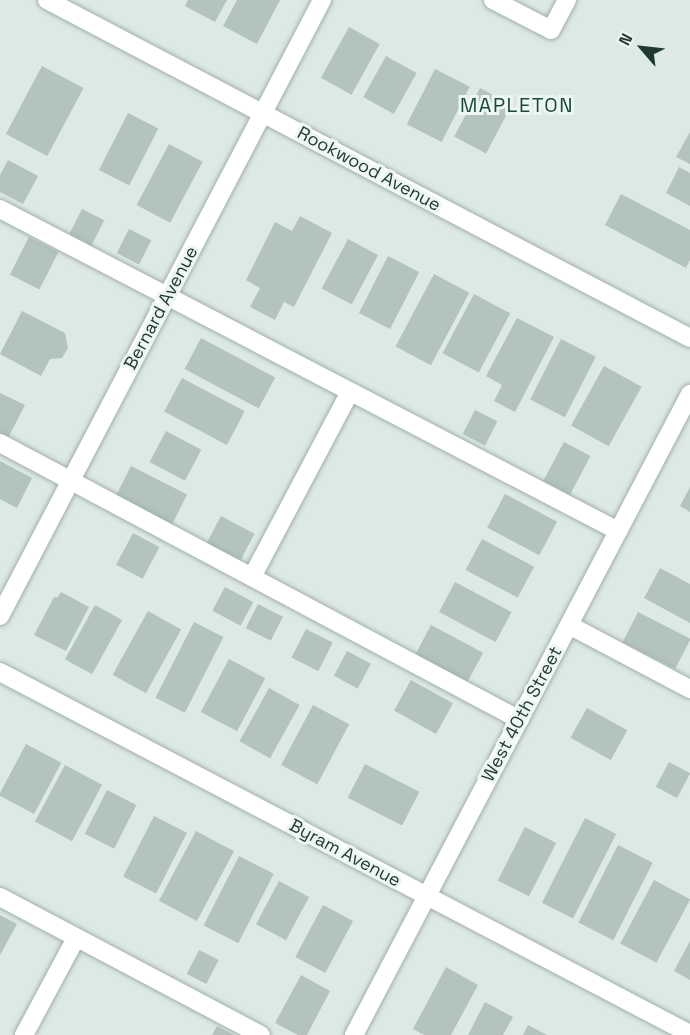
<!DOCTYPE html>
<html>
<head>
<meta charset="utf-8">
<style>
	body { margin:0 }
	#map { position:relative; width:690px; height:1035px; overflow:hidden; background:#dde9e4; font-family:"Space Grotesk",sans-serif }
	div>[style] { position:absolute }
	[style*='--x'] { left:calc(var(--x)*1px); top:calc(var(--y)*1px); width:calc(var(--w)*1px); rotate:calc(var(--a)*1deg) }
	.building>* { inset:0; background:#b3c3bd; transform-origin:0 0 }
	.roads { filter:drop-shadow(0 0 2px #a0b0ab) drop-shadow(0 0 2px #a0b0ab) }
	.minor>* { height:18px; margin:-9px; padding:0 9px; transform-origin:9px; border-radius:9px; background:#fff }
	span { translate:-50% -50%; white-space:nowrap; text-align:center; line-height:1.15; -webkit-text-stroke:6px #edf6f2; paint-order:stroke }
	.street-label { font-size:18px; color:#1f3832 }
	.neighbourhood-label { font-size:20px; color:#1c493f; letter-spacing:1.5px }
	.north { position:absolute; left:612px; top:18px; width:60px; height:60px; -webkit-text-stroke:4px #edf6f2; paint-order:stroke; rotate:298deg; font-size:16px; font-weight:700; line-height:24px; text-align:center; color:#1f3832 }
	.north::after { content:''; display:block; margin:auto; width:21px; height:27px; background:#1f3832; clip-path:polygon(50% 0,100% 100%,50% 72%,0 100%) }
</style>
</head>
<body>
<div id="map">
	<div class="building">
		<i style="clip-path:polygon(188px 0,227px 0,215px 22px,185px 6px)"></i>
		<i style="clip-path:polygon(237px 0,280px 0,257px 44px,223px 26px)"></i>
		<i style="left:349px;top:27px;width:35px;height:58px;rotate:29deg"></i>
		<i style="left:386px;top:56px;width:35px;height:47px;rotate:29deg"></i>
		<i style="left:42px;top:66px;width:47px;height:77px;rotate:28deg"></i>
		<i style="left:435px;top:69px;width:39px;height:62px;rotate:27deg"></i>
		<i style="left:480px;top:88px;width:36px;height:55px;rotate:28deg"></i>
		<i style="left:128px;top:113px;width:34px;height:64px;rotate:27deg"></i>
		<i style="clip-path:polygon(690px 132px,690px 164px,676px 157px)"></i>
		<i style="left:169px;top:144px;width:38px;height:69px;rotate:28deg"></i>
		<i style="clip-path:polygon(8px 160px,38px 176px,23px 204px,0 192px,0 175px)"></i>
		<i style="clip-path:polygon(679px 167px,690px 173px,690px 206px,666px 193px)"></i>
		<i style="clip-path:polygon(621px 194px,690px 230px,690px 260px,686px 268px,605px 225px)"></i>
		<i style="left:82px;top:209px;width:25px;height:28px;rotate:27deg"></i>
		<i style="clip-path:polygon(300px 216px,332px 233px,294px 307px,284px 302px,275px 320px,250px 307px,260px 288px,246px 280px,275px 222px,292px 231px)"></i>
		<i style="left:129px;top:229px;width:25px;height:27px;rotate:27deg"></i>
		<i style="left:29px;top:237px;width:33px;height:42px;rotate:27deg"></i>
		<i style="left:348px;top:239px;width:34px;height:56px;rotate:28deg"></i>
		<i style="left:388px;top:256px;width:35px;height:64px;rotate:27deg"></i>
		<i style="left:434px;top:274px;width:40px;height:82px;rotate:28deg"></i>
		<i style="left:474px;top:294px;width:41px;height:67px;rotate:28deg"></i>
		<i style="clip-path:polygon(22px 311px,65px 333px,68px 348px,62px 358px,50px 359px,41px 376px,0 354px)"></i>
		<i style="clip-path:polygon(517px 318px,554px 337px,515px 412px,494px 401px,502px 385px,486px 376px)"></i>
		<i style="left:201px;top:338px;width:84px;height:35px;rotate:28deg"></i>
		<i style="left:561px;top:339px;width:39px;height:68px;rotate:27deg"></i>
		<i style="left:604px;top:366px;width:43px;height:68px;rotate:29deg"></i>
		<i style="left:182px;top:378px;width:71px;height:38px;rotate:28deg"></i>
		<i style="clip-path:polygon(0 393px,25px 405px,7px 440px,0 437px)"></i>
		<i style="left:475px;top:410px;width:25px;height:27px;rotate:27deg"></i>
		<i style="left:166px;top:431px;width:40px;height:35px;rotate:28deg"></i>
		<i style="left:564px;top:442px;width:30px;height:44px;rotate:28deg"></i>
		<i style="clip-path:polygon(0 461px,32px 478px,17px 508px,0 499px)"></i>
		<i style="left:131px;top:466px;width:63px;height:35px;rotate:27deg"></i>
		<i style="clip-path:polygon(690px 487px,690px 512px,680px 506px)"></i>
		<i style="left:505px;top:494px;width:59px;height:38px;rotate:28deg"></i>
		<i style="left:221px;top:516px;width:38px;height:33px;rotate:28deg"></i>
		<i style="left:133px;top:533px;width:30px;height:36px;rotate:28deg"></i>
		<i style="left:482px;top:539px;width:59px;height:35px;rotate:28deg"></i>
		<i style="clip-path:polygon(660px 568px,690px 584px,690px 623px,644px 598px)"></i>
		<i style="left:455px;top:582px;width:64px;height:34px;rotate:28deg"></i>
		<i style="left:225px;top:587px;width:32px;height:27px;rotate:28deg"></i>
		<i style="clip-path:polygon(61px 592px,89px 607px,66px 651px,34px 635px,54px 597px,57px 598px)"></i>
		<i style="left:258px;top:604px;width:28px;height:27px;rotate:27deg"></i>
		<i style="left:95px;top:605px;width:31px;height:62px;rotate:29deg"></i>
		<i style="left:148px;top:611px;width:38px;height:73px;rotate:29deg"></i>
		<i style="left:638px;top:612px;width:59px;height:34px;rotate:27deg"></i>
		<i style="left:194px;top:622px;width:33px;height:85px;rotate:27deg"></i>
		<i style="left:431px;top:625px;width:59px;height:33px;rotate:28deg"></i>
		<i style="left:306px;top:629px;width:30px;height:32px;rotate:27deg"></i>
		<i style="left:347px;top:651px;width:27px;height:28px;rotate:28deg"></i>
		<i style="left:229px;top:659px;width:41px;height:60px;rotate:28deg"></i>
		<i style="left:411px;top:680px;width:48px;height:35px;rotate:29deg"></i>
		<i style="left:269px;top:688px;width:35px;height:61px;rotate:29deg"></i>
		<i style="left:313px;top:705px;width:41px;height:68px;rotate:28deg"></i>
		<i style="left:587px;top:708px;width:46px;height:34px;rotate:29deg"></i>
		<i style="left:26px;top:744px;width:40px;height:58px;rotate:28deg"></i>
		<i style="left:669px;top:762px;width:24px;height:28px;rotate:28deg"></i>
		<i style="left:365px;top:764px;width:61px;height:38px;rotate:27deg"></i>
		<i style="left:65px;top:765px;width:42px;height:64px;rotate:28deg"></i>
		<i style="left:107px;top:790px;width:33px;height:49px;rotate:27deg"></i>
		<i style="left:154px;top:816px;width:37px;height:68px;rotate:27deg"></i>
		<i style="left:585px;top:818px;width:35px;height:95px;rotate:27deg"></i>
		<i style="left:525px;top:827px;width:35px;height:60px;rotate:27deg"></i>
		<i style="left:196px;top:831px;width:43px;height:79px;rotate:28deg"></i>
		<i style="left:618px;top:845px;width:39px;height:87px;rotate:27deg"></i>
		<i style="left:239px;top:856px;width:39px;height:78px;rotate:27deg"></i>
		<i style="left:654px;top:880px;width:41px;height:72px;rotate:28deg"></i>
		<i style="left:279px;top:881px;width:34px;height:49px;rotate:28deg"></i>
		<i style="left:323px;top:905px;width:34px;height:59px;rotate:28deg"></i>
		<i style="clip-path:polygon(0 915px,17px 924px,0 955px)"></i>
		<i style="clip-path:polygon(690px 941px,690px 980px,674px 971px)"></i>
		<i style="left:199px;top:950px;width:22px;height:27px;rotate:27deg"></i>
		<i style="clip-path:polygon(446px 967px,478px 985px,451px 1035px,424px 1035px,413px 1029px)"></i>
		<i style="clip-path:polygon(301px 975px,330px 991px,307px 1035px,298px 1035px,275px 1023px)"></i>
		<i style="clip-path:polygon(485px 1002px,513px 1017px,503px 1035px,468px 1035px)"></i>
		<i style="clip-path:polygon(528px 1025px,547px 1035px,523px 1035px)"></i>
		<i style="clip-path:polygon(217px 1026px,234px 1035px,212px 1035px)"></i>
	</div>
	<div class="roads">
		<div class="minor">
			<i style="--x:47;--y:0;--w:726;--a:27.73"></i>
			<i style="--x:493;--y:0;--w:65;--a:27.3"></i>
			<i style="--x:551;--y:30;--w:34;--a:-62"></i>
			<i style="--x:0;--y:209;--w:697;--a:27.52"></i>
			<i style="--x:0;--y:443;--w:589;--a:28.04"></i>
			<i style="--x:252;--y:577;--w:209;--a:-62.1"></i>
			<i style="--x:0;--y:616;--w:695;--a:-62.4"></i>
			<i style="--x:569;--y:625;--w:137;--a:27.9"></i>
			<i style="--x:0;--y:672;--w:779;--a:27.68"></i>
			<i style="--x:0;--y:897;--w:295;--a:27.9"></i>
			<i style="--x:24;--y:1035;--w:110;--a:-61.8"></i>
			<i style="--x:354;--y:1035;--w:724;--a:-62.34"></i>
		</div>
	</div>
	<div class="street-label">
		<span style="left:369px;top:169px;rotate:28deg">Rookwood Avenue</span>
		<span style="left:161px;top:308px;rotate:-62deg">Bernard Avenue</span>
		<span style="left:522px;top:714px;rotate:-62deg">West 40th Street</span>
		<span style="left:345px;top:853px;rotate:28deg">Byram Avenue</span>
	</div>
	<div class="neighbourhood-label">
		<span style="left:517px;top:105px">MAPLETON</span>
	</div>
	<div class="north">N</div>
</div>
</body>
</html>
